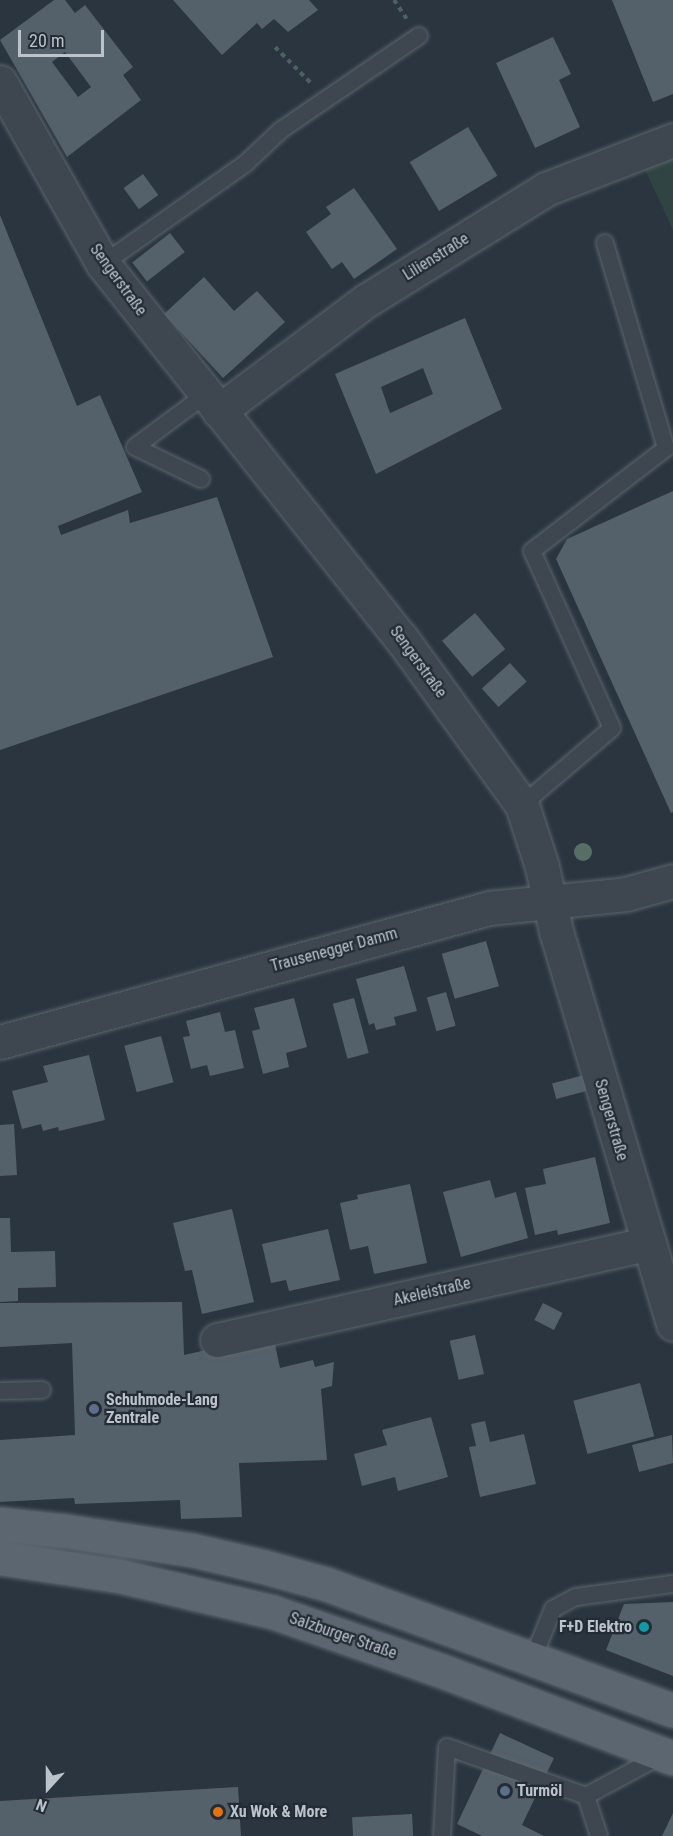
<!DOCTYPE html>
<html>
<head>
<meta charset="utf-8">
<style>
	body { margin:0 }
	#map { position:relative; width:673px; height:1836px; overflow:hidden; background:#2a3540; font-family:"Roboto Condensed",sans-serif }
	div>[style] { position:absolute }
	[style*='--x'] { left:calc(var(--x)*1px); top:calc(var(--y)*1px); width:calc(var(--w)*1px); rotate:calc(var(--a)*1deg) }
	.green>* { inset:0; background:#2f4443 }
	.building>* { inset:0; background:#54606a; transform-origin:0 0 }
	.path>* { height:4px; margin-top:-2px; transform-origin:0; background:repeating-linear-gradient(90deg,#4e6161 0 4.5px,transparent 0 9px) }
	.roads { filter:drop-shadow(0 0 2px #5c656d) drop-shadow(0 0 2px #5c656d) }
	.lane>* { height:16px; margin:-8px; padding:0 8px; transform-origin:8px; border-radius:8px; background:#3e4750 }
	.street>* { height:33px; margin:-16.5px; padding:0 16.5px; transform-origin:16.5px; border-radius:16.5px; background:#3e4750 }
	.primary>* { height:33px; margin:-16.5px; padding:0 16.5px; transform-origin:16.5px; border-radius:16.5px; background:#5c6670 }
	.trees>* { width:18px; height:18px; margin:-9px; border-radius:50%; background:#576e64 }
	.dots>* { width:16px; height:16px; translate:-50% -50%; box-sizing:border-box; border:3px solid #232c35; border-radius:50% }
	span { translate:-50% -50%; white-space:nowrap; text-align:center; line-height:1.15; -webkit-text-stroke:4.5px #232c35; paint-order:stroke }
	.street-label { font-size:16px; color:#bbc2ca }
	.poi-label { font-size:16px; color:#bbc2ca; font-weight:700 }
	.left { translate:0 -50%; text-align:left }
	.right { translate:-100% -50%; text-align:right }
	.north { position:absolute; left:18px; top:1758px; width:60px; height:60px; -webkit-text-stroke:4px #232c35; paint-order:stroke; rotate:201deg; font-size:16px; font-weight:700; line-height:24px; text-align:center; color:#bbc2ca }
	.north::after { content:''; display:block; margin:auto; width:21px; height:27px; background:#bbc2ca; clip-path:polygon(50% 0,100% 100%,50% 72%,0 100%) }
	.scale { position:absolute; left:18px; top:30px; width:86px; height:27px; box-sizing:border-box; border:3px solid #bbc2ca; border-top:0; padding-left:8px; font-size:18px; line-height:21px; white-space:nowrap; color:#bbc2ca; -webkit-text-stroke:4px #232c35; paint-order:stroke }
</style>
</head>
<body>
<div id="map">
	<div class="green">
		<i style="clip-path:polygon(673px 151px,673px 230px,642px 163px)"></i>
	</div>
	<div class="building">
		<i style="clip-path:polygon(evenodd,54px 0,65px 0,75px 13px,85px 5px,133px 67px,123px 75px,141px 100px,67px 157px,0 40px,54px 0,65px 52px,91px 87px,78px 97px,52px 62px,65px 52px)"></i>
		<i style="clip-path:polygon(173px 0,309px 0,318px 10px,288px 32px,274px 19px,262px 29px,257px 23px,222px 55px)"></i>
		<i style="clip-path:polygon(612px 0,673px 0,673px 94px,653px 102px)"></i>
		<i style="clip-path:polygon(553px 37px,571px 74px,559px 80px,580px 127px,535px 148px,496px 63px)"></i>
		<i style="left:468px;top:127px;width:57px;height:68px;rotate:59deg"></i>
		<i style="left:143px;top:174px;width:26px;height:24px;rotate:54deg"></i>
		<i style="clip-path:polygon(354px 188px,397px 249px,354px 279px,342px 262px,332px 269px,306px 232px,331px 214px,326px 207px)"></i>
		<i style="clip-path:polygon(0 215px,77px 406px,100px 395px,142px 492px,58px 526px,61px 535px,128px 510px,130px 523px,217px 497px,273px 657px,0 750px)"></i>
		<i style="left:170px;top:233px;width:24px;height:48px;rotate:52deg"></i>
		<i style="clip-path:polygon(204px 277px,234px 311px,257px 291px,285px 322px,223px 378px,164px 314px)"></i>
		<i style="clip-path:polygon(evenodd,465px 318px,502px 409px,376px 474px,335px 374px,465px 318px,423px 368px,433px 394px,390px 413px,381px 387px,423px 368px)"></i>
		<i style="clip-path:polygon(673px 491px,673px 812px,671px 813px,556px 559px,567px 539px)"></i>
		<i style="left:475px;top:613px;width:47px;height:43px;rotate:50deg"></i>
		<i style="left:510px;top:663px;width:25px;height:38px;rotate:48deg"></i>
		<i style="left:486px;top:941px;width:47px;height:46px;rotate:74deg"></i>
		<i style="clip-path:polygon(404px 966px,417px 1011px,394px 1017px,396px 1025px,376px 1030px,374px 1023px,369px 1025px,356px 979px)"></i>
		<i style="left:446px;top:992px;width:35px;height:20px;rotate:74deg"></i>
		<i style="clip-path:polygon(294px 998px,307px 1047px,286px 1053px,289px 1067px,263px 1074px,252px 1031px,260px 1029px,254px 1008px)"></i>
		<i style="left:354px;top:998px;width:57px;height:22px;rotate:75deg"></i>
		<i style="clip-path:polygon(220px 1012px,225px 1032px,235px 1030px,244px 1068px,210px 1076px,207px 1065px,191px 1069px,183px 1037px,190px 1036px,186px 1021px)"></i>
		<i style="left:161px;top:1036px;width:48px;height:38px;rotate:75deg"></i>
		<i style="clip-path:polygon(89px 1055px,105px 1120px,59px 1131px,58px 1127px,43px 1131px,41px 1124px,22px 1129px,12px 1091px,48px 1082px,43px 1066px)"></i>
		<i style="left:584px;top:1075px;width:16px;height:33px;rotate:75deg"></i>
		<i style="clip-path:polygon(14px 1124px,17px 1175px,0 1176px,0 1125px)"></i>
		<i style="clip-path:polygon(595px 1157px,610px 1223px,558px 1235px,557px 1230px,535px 1235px,525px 1188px,546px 1184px,543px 1169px)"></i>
		<i style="clip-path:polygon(490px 1180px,495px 1198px,516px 1192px,528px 1238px,461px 1257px,443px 1192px)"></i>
		<i style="clip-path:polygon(410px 1184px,427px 1263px,374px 1274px,368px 1246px,350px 1250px,340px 1203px,358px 1199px,357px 1195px)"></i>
		<i style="clip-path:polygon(232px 1209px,254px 1302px,202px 1314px,192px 1270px,185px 1271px,173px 1223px)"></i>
		<i style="clip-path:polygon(0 1218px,10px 1218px,11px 1252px,55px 1251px,56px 1287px,18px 1288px,18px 1301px,0 1302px)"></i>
		<i style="clip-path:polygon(328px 1229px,340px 1280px,289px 1291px,286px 1280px,271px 1283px,262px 1244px)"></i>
		<i style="clip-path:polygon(182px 1302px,184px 1355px,273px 1335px,280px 1368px,313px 1360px,315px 1367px,334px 1362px,332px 1386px,321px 1389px,327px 1460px,239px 1463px,242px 1517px,181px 1519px,180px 1500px,75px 1504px,74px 1498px,0 1502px,0 1440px,75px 1435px,72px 1343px,0 1347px,0 1303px)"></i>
		<i style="left:543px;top:1303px;width:22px;height:19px;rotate:27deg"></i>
		<i style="left:475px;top:1335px;width:40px;height:26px;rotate:77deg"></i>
		<i style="left:640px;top:1383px;width:55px;height:69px;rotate:75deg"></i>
		<i style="clip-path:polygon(431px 1417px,448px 1477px,398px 1491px,395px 1477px,362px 1486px,354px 1454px,387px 1445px,382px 1430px)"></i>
		<i style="clip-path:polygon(485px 1421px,490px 1442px,524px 1434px,536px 1484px,480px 1497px,469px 1447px,476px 1446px,471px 1424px)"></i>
		<i style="clip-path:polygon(672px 1435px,673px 1463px,639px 1472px,632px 1445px)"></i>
		<i style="clip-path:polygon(673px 1602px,673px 1676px,606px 1650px,624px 1604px)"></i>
		<i style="clip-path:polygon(500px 1733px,554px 1758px,522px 1825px,544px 1836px,482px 1836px,457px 1824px)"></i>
		<i style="clip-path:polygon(238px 1787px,241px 1836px,0 1836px,0 1801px)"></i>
		<i style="clip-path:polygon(673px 1813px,673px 1836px,662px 1836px)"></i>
		<i style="left:412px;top:1814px;width:22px;height:60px;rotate:87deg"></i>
	</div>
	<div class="path">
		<i style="--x:394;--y:0;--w:23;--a:56"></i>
		<i style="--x:275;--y:47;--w:51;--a:45"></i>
	</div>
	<div class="roads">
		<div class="lane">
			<i style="--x:103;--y:264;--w:175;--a:-35.2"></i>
			<i style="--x:246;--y:163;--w:48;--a:-43.3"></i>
			<i style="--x:281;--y:130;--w:167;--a:-34.3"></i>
			<i style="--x:201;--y:479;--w:73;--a:-154.1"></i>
			<i style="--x:135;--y:447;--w:89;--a:-36.7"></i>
			<i style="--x:522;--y:805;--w:118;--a:-40.5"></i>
			<i style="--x:612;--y:728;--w:194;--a:-114.3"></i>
			<i style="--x:532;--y:551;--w:169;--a:-37.5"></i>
			<i style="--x:666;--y:448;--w:214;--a:-106.6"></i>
			<i style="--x:0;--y:1391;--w:42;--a:-1.4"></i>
			<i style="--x:533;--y:1658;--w:53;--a:-67.8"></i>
			<i style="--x:553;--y:1609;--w:26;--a:-28"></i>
			<i style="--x:576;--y:1597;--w:97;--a:-7.7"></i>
			<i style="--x:586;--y:1796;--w:42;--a:72"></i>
			<i style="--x:442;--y:1836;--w:89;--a:-86.8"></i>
			<i style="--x:447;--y:1747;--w:147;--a:19.4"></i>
			<i style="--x:586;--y:1796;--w:86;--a:-28.3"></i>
		</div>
		<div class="street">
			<i style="--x:0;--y:82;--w:209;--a:60.5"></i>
			<i style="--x:103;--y:264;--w:478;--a:51.5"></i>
			<i style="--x:401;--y:638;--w:206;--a:54.1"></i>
			<i style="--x:522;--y:805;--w:65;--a:72.1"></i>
			<i style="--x:542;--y:867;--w:66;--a:77.7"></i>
			<i style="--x:556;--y:931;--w:410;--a:73.4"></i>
			<i style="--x:219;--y:411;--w:185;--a:-36.9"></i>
			<i style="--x:367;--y:300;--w:211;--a:-31.8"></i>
			<i style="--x:546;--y:189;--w:136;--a:-21.1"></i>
			<i style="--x:0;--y:1042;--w:507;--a:-15.32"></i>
			<i style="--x:489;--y:908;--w:138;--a:-5.8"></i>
			<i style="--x:626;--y:894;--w:49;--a:-15.5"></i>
			<i style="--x:217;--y:1340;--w:441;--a:-12.6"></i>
		</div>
		<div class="primary">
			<i style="--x:0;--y:1524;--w:66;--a:6.1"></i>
			<i style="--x:66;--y:1531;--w:127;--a:8.6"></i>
			<i style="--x:192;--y:1550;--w:71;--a:13.1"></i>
			<i style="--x:261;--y:1566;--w:67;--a:15.5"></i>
			<i style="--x:326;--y:1584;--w:369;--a:20"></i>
			<i style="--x:0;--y:1558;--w:121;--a:8.5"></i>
			<i style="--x:120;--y:1576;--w:157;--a:13.2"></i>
			<i style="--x:273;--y:1612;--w:182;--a:19.2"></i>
			<i style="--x:445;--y:1672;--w:244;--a:20.7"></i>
		</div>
	</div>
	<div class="trees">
		<i style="left:583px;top:852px"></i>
	</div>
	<div class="dots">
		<i style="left:94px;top:1409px;background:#5c6f8a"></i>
		<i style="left:644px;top:1627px;background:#0f9aa8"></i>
		<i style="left:505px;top:1791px;background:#5c6f8a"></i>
		<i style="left:218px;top:1812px;background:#e8710a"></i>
	</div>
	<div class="street-label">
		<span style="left:436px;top:257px;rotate:-32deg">Lilienstraße</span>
		<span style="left:118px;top:280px;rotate:54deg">Sengerstraße</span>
		<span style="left:418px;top:662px;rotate:54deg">Sengerstraße</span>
		<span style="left:334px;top:950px;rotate:-15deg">Trausenegger Damm</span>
		<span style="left:611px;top:1120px;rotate:74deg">Sengerstraße</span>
		<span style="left:432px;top:1292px;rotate:-13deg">Akeleistraße</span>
		<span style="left:343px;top:1636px;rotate:19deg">Salzburger Straße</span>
	</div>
	<div class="poi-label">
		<span class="left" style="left:106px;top:1409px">Schuhmode-Lang<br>Zentrale</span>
		<span class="right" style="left:632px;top:1627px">F+D Elektro</span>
		<span class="left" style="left:517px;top:1791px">Turmöl</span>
		<span class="left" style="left:230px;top:1812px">Xu Wok &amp; More</span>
	</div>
	<div class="north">N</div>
	<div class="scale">20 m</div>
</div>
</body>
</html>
